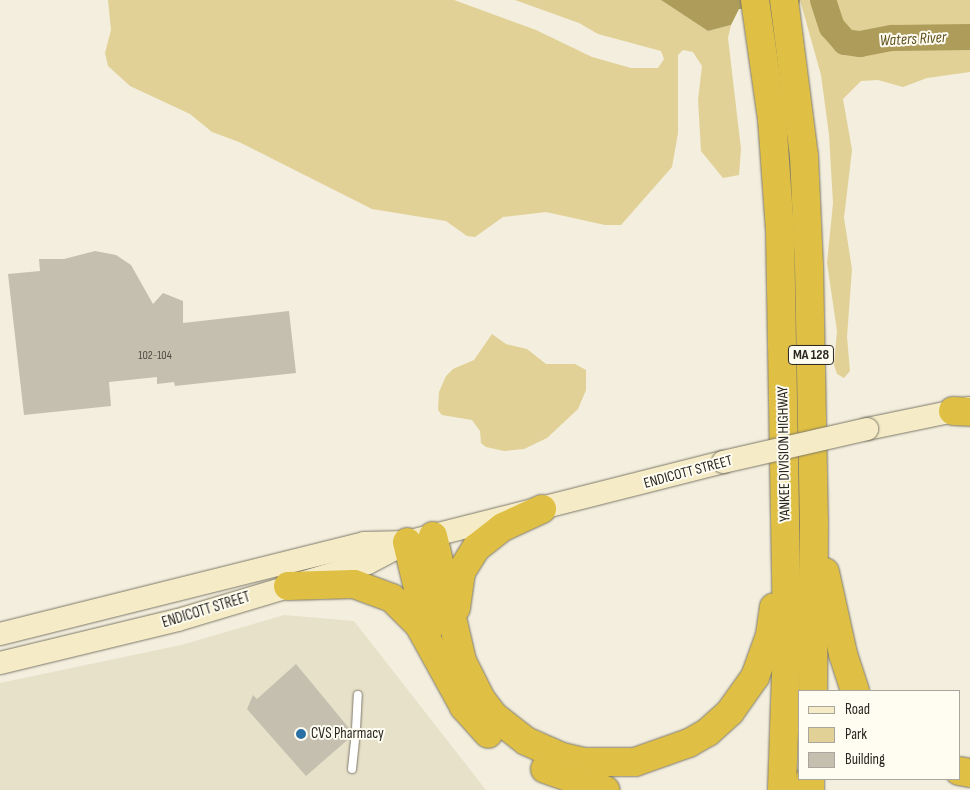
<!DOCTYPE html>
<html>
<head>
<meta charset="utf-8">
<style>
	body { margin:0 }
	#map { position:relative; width:970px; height:790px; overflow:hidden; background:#f3eedd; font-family:"Sofia Sans Condensed",sans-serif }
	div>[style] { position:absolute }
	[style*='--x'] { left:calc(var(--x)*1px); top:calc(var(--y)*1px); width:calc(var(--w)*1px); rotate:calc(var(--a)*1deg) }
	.built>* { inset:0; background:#e8e1ca }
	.green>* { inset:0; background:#e1d197 }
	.water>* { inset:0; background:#ae9c5b }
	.river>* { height:26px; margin:-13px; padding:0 13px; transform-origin:13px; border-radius:13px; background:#ae9c5b }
	.building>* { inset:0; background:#c4bfae }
	.roads { filter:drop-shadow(0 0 1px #7d7869) drop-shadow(0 0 1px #7d7869) }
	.service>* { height:8px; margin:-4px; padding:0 4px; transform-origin:4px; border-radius:4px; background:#fff }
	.secondary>* { height:22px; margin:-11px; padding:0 11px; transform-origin:11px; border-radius:11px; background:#f5ecc7 }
	.motorway>* { height:28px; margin:-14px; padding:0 14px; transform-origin:14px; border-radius:14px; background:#dfbf44 }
	.bridges { filter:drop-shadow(0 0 1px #7d7869) drop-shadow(0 0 1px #7d7869) }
	.secondary-bridge>* { height:22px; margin:-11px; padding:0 11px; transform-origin:11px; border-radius:11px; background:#f5ecc7 }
	.dots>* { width:14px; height:14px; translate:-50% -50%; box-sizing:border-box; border:2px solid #fffcf1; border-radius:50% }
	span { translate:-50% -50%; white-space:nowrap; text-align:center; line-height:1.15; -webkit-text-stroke:4px #fffcf1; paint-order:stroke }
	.number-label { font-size:12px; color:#4f4c44 }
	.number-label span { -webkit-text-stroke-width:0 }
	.shield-label span { padding:1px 4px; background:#fffcf1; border:1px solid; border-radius:4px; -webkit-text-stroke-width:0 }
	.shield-label { font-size:14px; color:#282620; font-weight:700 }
	.street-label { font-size:15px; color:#282620 }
	.poi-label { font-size:15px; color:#282620 }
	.left { translate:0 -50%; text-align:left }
	.water-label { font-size:16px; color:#605321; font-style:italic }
	.legend { position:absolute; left:798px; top:690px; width:162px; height:90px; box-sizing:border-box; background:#fffcf1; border:1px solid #a9a69d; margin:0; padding:6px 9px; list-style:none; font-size:15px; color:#282620 }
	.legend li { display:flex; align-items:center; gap:10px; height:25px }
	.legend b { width:25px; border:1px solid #a9a69d }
</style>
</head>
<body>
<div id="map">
	<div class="built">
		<i style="clip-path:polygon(284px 615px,354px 621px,486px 790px,0 790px,0 683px,181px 645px)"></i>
	</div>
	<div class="green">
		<i style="clip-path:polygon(108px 0,454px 0,536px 30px,592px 57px,631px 68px,658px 68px,664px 59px,661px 51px,598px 34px,579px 23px,515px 0,661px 0,708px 31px,731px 25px,728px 38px,741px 149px,739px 175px,723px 178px,701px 151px,698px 100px,702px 66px,693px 52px,683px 50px,678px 55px,678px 133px,672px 167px,621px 225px,605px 225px,546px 212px,503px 217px,475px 237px,467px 236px,446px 221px,372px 209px,239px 142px,212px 132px,190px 114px,130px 86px,108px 66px,105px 53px,111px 30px)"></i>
		<i style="clip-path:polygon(800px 0,970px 0,970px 72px,927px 78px,903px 87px,878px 80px,861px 81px,843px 99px,852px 150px,844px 218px,852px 269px,847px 337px,850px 371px,844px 378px,837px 374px,834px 365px,837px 331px,827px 263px,833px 203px,829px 135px,821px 75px)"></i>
		<i style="clip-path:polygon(492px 334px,506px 344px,527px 349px,546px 364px,575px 364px,586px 370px,586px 390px,578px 409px,547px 438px,524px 449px,504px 451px,486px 447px,481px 443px,480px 431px,472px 420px,442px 415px,438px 410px,439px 392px,446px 376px,453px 369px,474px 360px)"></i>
	</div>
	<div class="water">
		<i style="clip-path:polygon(661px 0,800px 0,799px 6px,739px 9px,731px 25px,708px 31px)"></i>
	</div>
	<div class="river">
		<i style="--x:823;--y:0;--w:28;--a:72"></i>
		<i style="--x:832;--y:27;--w:20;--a:49"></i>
		<i style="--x:845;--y:42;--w:15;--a:8"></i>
		<i style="--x:860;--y:44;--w:33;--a:-11"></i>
		<i style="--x:892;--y:38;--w:78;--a:-0.7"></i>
	</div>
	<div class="building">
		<i style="clip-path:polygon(95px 251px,116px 255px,131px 265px,153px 304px,163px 293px,183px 301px,183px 323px,289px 311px,296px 373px,175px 386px,174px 382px,157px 384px,157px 377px,109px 382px,111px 406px,24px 415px,8px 274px,40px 271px,39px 259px,64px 259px)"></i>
		<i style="clip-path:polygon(296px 664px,353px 733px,358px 734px,362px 730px,361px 741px,358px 736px,352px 736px,306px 776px,247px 709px,253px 695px,257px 699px)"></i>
	</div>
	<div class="roads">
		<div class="service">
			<i style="--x:356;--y:729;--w:34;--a:-87"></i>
			<i style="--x:352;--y:769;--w:28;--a:-84"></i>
		</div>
		<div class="secondary">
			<i style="--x:867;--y:429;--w:104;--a:-11.6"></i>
			<i style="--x:0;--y:634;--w:375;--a:-14"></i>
			<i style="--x:364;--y:543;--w:43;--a:-1.3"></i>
			<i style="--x:407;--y:542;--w:326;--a:-14.2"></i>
			<i style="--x:0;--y:663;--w:183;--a:-13.6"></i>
			<i style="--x:178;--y:620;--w:198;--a:-16.7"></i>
			<i style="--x:368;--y:563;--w:43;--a:-27.8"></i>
		</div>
		<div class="motorway">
			<i style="--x:755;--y:0;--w:120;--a:81.9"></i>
			<i style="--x:772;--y:119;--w:111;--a:85.9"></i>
			<i style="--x:780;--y:230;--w:415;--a:89"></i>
			<i style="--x:787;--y:645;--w:145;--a:92"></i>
			<i style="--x:784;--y:0;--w:157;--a:82.7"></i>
			<i style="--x:804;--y:156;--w:109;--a:87.4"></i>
			<i style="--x:809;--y:265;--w:256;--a:88.9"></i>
			<i style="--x:814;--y:521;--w:170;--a:90.3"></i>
			<i style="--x:953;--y:411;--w:17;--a:3"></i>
			<i style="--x:433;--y:536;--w:128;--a:76.9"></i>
			<i style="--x:462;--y:661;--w:42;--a:63.4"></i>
			<i style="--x:481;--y:699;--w:21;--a:53"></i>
			<i style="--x:494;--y:716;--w:41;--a:38"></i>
			<i style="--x:526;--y:741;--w:39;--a:24"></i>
			<i style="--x:562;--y:757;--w:22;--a:13"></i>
			<i style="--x:583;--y:762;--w:52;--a:0"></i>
			<i style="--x:635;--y:762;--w:57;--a:-19.4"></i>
			<i style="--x:689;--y:743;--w:22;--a:-30"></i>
			<i style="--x:708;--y:732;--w:30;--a:-42"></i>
			<i style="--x:730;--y:712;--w:43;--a:-54.5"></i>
			<i style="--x:755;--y:677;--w:45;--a:-70.3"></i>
			<i style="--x:770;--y:635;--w:28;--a:-82"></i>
			<i style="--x:407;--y:542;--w:91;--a:76.7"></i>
			<i style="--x:825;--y:572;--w:84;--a:77.6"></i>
			<i style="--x:843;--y:654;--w:39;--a:72"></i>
			<i style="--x:288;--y:586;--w:66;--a:-1.7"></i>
			<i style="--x:354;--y:584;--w:40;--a:20.2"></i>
			<i style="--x:392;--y:598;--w:38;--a:45"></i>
			<i style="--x:419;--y:625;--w:94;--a:61.2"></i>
			<i style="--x:464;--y:707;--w:36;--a:48"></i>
			<i style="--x:456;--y:608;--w:36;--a:-82"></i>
			<i style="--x:461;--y:572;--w:28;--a:-58"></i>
			<i style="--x:476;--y:548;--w:34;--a:-38"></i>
			<i style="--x:503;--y:527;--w:43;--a:-24.8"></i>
			<i style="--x:545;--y:769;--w:64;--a:19.3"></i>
			<i style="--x:959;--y:771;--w:11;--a:10"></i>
			<i style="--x:810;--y:790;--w:11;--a:-90"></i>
		</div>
	</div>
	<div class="bridges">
		<div class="secondary-bridge">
			<i style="--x:723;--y:462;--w:148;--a:-12.9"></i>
		</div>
	</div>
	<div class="dots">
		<i style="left:301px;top:734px;background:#2971a5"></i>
	</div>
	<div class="number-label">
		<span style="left:155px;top:356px">102-104</span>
	</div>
	<div class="shield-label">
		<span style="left:811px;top:355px">MA 128</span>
	</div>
	<div class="street-label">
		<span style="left:784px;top:454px;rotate:-91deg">YANKEE DIVISION HIGHWAY</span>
		<span style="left:688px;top:472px;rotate:-15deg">ENDICOTT STREET</span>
		<span style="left:206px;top:610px;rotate:-17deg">ENDICOTT STREET</span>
	</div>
	<div class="poi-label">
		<span class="left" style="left:311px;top:734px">CVS Pharmacy</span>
	</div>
	<div class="water-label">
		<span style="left:913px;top:40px;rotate:-3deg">Waters River</span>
	</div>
	<ul class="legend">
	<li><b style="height:6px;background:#f5ecc7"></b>Road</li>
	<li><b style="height:14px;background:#e1d197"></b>Park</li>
	<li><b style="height:14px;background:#c4bfae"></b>Building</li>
	</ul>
</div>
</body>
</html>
